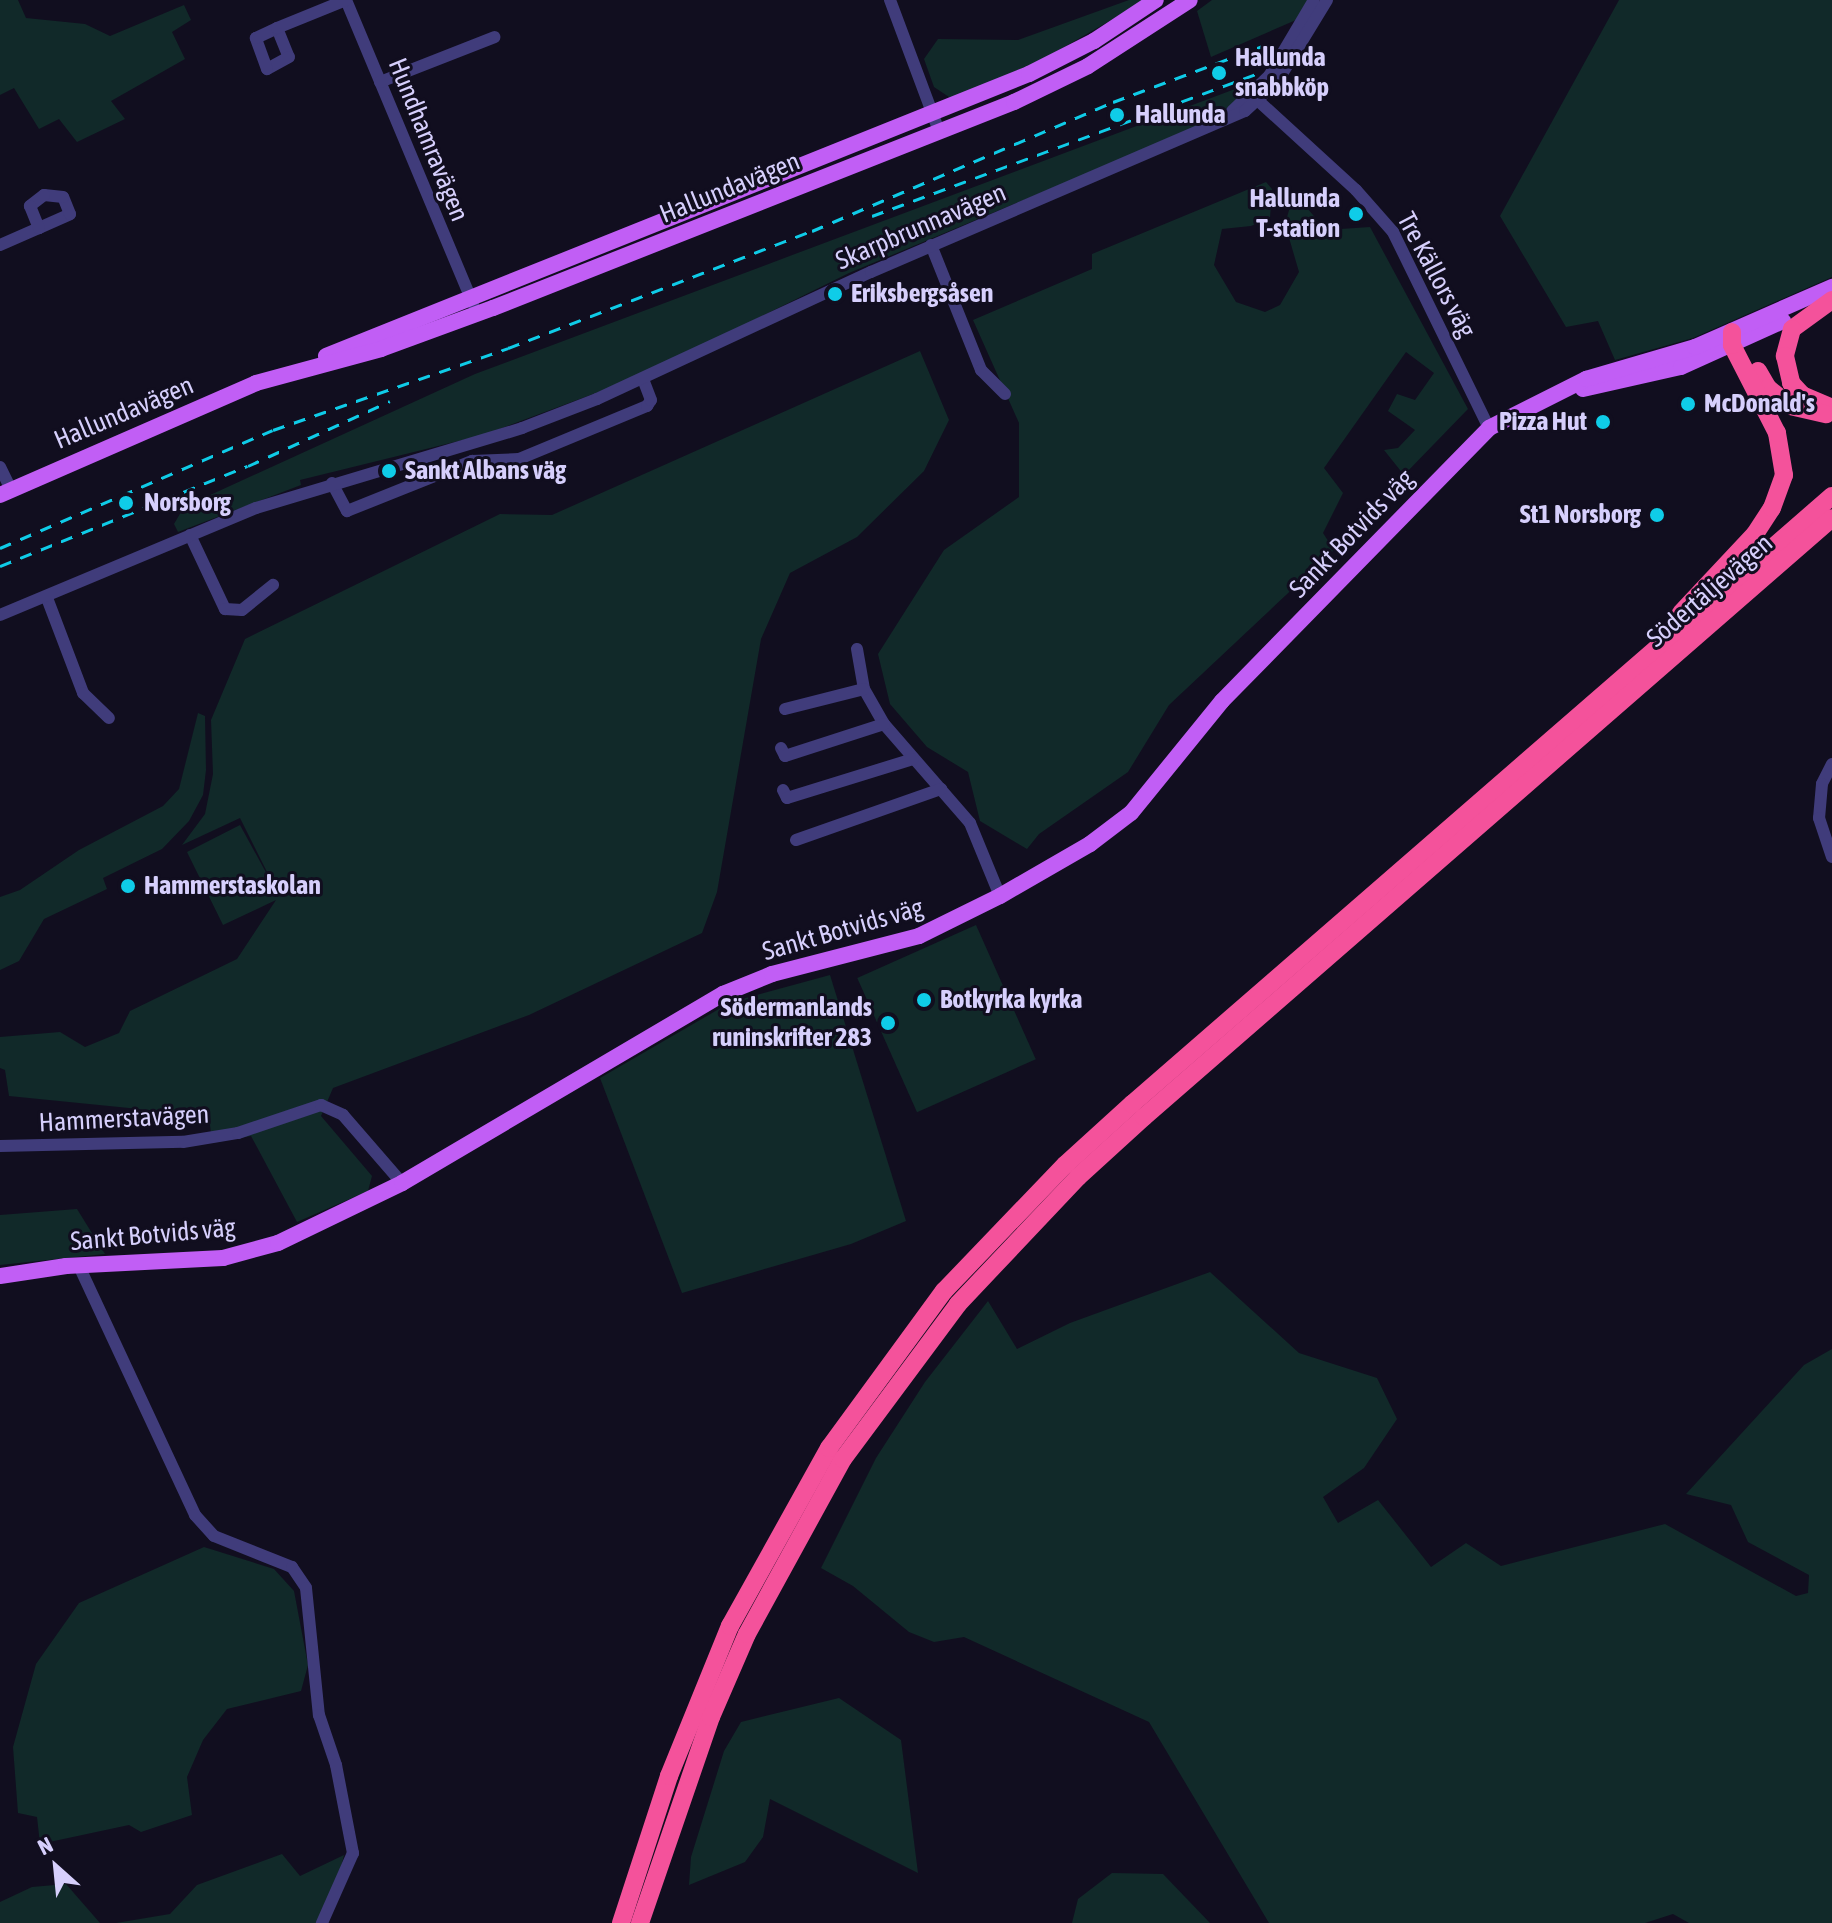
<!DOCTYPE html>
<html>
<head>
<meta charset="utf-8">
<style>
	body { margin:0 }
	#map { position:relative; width:1832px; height:1923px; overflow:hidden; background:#110e1f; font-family:"Asap Condensed",sans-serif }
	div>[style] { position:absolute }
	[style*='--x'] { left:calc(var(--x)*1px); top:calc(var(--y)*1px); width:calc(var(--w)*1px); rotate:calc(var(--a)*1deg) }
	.green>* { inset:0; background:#112929; transform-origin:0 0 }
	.minor>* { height:12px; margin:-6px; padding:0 6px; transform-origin:6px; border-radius:6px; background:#403c7b }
	.major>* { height:16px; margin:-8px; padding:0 8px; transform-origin:8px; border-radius:8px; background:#c15ef5 }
	.highway>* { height:18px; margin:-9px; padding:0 9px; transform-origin:9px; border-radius:9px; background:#f4529b }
	.rail>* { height:3px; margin-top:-1.5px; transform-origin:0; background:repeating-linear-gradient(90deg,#0fcce8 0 12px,transparent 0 22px) }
	.dots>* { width:22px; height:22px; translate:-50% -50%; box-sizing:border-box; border:4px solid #110e1f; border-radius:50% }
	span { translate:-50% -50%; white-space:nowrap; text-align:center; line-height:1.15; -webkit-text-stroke:6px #110e1f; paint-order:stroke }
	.poi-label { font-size:26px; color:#d6cffc; font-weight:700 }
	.left { translate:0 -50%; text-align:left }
	.right { translate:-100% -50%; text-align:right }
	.street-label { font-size:26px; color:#d6cffc }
	.north { position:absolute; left:16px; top:1827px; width:80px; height:80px; -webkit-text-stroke:6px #110e1f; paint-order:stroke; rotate:333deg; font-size:22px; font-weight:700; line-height:32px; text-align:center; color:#d6cffc }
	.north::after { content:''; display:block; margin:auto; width:28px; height:36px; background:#d6cffc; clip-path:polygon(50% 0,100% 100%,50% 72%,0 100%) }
</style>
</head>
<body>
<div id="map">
	<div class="green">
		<i style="clip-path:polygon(0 0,18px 0,26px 18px,85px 24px,110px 36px,184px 5px,191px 20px,172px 32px,185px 59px,111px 101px,125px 119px,77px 142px,59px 119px,39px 129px,14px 88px,0 95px)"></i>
		<i style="clip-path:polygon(1129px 0,1146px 0,1038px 62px,952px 99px,934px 87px,924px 59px,938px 39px,1018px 40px)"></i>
		<i style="clip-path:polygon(1212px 0,1309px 0,1296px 20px,1211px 57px,1197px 11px)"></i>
		<i style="clip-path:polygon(1619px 0,1832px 0,1832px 277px,1693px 338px,1615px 360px,1598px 321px,1566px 327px,1500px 216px)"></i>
		<i style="clip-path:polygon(1259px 80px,1219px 115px,1184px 133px,849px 273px,636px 378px,483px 435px,300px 480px,301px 485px,178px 532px,174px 524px,184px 507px,475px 374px)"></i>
		<i style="clip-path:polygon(1266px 182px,1272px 189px,1270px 218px,1251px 226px,1222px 229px,1214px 265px,1236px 302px,1265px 312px,1280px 305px,1299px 272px,1285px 224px,1294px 193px,1326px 230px,1370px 227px,1468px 409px,1404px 475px,1384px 450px,1398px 448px,1415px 430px,1388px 411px,1397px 394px,1415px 400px,1434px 373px,1406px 352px,1324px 468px,1343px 493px,1323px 533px,1334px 550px,1169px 705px,1128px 772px,1039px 834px,1027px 849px,980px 821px,968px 772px,927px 747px,890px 704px,878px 654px,944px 550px,1019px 497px,1019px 423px,973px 320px,1092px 269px,1092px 254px)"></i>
		<i style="clip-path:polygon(920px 351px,949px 420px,924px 471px,857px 537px,790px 573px,761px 639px,717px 892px,702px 933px,529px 1015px,333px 1088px,321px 1116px,372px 1176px,368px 1191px,297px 1222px,251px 1136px,212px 1143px,209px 1116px,9px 1096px,5px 1070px,0 1068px,0 1037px,60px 1032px,85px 1047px,119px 1033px,130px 1011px,237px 959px,276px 900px,223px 925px,187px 852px,240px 825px,279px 896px,240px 818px,182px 845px,205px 814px,213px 774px,211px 720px,245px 639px,500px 514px,552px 515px)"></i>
		<i style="clip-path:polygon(198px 713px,205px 716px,206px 770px,203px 795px,189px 821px,162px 849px,103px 878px,107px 889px,44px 919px,19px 961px,0 970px,0 897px,20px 890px,79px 850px,163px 806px,179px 789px)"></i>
		<i style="left:976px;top:925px;width:147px;height:130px;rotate:66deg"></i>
		<i style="clip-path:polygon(830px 975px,906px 1221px,851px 1244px,682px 1293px,600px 1078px,731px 1002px)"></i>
		<i style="clip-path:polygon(77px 1209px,105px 1254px,0 1265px,0 1215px)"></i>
		<i style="clip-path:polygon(1210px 1272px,1299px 1353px,1377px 1378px,1397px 1419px,1364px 1468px,1323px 1497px,1338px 1523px,1378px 1500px,1431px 1567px,1466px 1543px,1501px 1566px,1665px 1524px,1796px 1596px,1808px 1593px,1809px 1575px,1748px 1542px,1731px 1505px,1686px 1494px,1804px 1365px,1832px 1349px,1832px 1923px,1689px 1923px,1673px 1914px,1645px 1923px,1269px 1923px,1149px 1722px,964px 1637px,934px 1642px,909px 1632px,853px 1586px,821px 1568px,876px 1458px,925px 1382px,988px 1301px,1017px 1349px,1070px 1323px)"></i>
		<i style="clip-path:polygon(204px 1547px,274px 1569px,294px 1591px,308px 1665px,301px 1691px,227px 1709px,203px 1740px,187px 1777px,192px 1815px,141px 1832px,129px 1825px,40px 1844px,37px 1817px,18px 1813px,13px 1747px,36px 1664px,79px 1603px)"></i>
		<i style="clip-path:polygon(839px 1698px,901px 1740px,918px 1873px,770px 1799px,763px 1837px,745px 1862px,689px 1885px,691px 1857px,724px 1751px,741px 1722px)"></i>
		<i style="clip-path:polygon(282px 1854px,300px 1876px,344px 1855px,338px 1880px,316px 1923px,116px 1923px,170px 1914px,197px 1885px)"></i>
		<i style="clip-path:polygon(1112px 1873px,1163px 1874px,1210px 1923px,1072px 1923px,1078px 1899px)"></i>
		<i style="clip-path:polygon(66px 1884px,100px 1923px,0 1923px,0 1902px,32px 1887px)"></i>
	</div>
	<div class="minor">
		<i style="--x:346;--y:0;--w:329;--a:67.3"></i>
		<i style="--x:890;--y:0;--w:140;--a:69.5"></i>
		<i style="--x:277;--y:28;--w:31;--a:68"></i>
		<i style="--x:289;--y:57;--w:25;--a:151"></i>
		<i style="--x:267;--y:69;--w:33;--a:-110"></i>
		<i style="--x:256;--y:38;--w:23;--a:-25"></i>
		<i style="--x:277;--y:28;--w:74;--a:-22.1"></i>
		<i style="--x:380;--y:82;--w:123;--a:-21.4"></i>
		<i style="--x:1252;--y:95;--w:141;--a:42.4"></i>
		<i style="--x:1356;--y:190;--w:56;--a:48.6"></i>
		<i style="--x:1393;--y:232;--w:218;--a:63.9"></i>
		<i style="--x:1232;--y:111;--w:51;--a:-43.4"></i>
		<i style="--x:1269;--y:76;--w:88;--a:-59.4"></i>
		<i style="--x:0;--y:245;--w:43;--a:-23.6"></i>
		<i style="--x:39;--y:228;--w:34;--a:-24"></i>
		<i style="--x:70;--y:214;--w:18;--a:-112"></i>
		<i style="--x:63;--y:197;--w:19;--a:-174"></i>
		<i style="--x:44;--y:195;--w:18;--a:142"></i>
		<i style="--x:30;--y:206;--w:24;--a:68"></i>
		<i style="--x:931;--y:245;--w:135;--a:68.2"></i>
		<i style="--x:981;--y:370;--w:34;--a:45"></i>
		<i style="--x:0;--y:467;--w:25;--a:64"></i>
		<i style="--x:332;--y:483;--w:32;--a:62"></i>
		<i style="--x:347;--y:511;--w:135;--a:-21.8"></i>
		<i style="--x:472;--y:461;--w:47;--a:-2.4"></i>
		<i style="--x:519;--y:459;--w:139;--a:-22.5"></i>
		<i style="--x:647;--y:406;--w:7;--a:-56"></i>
		<i style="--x:651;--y:400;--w:22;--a:-111"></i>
		<i style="--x:190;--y:535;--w:82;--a:64.7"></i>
		<i style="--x:225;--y:609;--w:17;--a:3"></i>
		<i style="--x:242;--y:610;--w:40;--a:-39"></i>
		<i style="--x:47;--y:598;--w:102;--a:69.2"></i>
		<i style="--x:83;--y:693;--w:36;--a:44"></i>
		<i style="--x:0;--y:615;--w:277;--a:-22.7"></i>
		<i style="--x:256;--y:508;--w:278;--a:-16.7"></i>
		<i style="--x:522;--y:428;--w:80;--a:-21.1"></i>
		<i style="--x:597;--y:399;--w:302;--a:-24.9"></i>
		<i style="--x:871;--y:272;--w:407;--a:-23.3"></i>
		<i style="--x:1245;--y:111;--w:43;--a:-42.2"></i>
		<i style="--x:1277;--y:82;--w:96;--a:-58.6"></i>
		<i style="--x:857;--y:649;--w:41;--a:80.1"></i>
		<i style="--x:864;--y:689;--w:40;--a:60.3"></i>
		<i style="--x:884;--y:724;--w:131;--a:49"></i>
		<i style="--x:970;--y:823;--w:79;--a:67.7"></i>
		<i style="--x:785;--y:709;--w:81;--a:-14.2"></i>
		<i style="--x:781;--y:748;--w:9;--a:63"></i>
		<i style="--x:785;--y:756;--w:104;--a:-17.9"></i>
		<i style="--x:1832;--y:764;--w:22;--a:117"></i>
		<i style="--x:1822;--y:784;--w:34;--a:95"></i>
		<i style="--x:1819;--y:818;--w:41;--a:71.6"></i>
		<i style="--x:783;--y:790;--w:9;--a:63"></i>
		<i style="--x:787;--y:798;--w:132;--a:-17.2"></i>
		<i style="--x:796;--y:840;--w:154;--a:-19.4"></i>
		<i style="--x:0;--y:1146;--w:183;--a:-1.3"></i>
		<i style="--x:183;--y:1142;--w:56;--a:-9.3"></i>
		<i style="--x:238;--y:1133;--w:88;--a:-18.6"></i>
		<i style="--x:321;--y:1105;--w:24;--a:24"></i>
		<i style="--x:343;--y:1115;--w:90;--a:49.1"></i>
		<i style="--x:79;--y:1266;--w:275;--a:65"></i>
		<i style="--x:195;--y:1515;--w:28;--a:48"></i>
		<i style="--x:214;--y:1536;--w:84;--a:21.7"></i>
		<i style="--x:292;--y:1567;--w:25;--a:56"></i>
		<i style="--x:306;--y:1588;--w:128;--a:84.2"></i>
		<i style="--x:319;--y:1715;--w:53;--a:71.2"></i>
		<i style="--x:336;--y:1765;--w:90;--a:79.1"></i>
		<i style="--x:353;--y:1853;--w:77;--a:113.9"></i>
	</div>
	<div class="major">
		<i style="--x:326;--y:356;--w:757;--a:-21.86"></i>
		<i style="--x:1029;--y:74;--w:73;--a:-26.9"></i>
		<i style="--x:1094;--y:41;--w:74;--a:-33.5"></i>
		<i style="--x:1583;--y:389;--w:100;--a:-12.7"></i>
		<i style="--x:1681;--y:367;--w:112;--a:-24.3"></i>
		<i style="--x:0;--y:495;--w:279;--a:-23.6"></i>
		<i style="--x:256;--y:383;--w:130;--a:-15.2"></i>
		<i style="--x:381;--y:349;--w:119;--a:-20.1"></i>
		<i style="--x:493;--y:308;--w:560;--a:-21.57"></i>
		<i style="--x:1014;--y:102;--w:82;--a:-25.9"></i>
		<i style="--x:1088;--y:66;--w:121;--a:-32.9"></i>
		<i style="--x:0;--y:1276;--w:67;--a:-8.6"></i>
		<i style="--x:66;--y:1266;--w:157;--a:-2.9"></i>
		<i style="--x:223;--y:1258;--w:57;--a:-15.3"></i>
		<i style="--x:278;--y:1243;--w:138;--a:-25.8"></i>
		<i style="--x:402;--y:1183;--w:373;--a:-30.5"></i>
		<i style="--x:723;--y:994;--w:53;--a:-22.2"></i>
		<i style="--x:772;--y:974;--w:152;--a:-14.5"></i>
		<i style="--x:919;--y:936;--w:90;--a:-26.3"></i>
		<i style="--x:1000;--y:896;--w:104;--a:-30"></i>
		<i style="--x:1090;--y:844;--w:51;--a:-37.1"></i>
		<i style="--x:1131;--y:813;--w:144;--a:-50.9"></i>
		<i style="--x:1222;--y:701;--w:382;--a:-45.6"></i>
		<i style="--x:1489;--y:428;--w:109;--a:-26.8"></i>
		<i style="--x:1586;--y:379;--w:114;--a:-16.4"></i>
		<i style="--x:1695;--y:347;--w:150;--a:-23.7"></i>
	</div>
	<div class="highway">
		<i style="--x:1832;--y:300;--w:49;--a:144.1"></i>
		<i style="--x:1792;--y:329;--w:28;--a:105"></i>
		<i style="--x:1785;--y:356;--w:28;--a:77"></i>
		<i style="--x:1791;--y:383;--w:16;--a:47"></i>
		<i style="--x:1802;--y:395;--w:33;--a:23"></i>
		<i style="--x:1758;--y:371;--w:20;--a:60"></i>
		<i style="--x:1768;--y:388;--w:28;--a:39"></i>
		<i style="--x:1790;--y:406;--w:37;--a:13"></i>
		<i style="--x:1681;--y:613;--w:108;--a:-46.9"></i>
		<i style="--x:1755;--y:534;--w:31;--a:-57"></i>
		<i style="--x:1772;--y:508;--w:35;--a:-70"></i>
		<i style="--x:1784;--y:475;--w:43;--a:-99.5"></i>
		<i style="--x:1777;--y:433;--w:99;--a:-117.1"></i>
		<i style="--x:1732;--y:345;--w:13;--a:-90"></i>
		<i style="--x:621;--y:1923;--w:155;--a:-71.9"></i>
		<i style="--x:669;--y:1776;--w:162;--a:-67.9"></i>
		<i style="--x:730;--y:1626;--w:204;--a:-60.9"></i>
		<i style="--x:829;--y:1448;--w:195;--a:-53.8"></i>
		<i style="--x:944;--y:1291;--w:175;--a:-46.2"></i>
		<i style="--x:1065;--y:1165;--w:91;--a:-42.3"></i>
		<i style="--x:1132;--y:1104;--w:927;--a:-40.98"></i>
		<i style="--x:640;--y:1923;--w:218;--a:-71"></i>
		<i style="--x:711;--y:1717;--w:90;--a:-66.6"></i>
		<i style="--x:747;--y:1634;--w:200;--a:-61.3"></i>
		<i style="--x:843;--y:1459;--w:193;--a:-53.4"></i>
		<i style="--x:958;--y:1304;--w:175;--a:-46.6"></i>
		<i style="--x:1078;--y:1177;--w:89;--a:-42.3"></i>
		<i style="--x:1144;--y:1117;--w:912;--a:-41.04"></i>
	</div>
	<div class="rail">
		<i style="--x:872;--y:216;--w:412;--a:-20.3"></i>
		<i style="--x:0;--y:548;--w:297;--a:-23.4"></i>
		<i style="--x:273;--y:430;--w:249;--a:-19.2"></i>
		<i style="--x:508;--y:348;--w:326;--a:-21.1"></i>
		<i style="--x:812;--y:231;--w:327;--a:-23.2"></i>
		<i style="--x:1113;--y:102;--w:160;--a:-20.5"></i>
		<i style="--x:0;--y:566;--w:267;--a:-22"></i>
		<i style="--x:248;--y:466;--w:156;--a:-24.6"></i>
	</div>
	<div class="dots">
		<i style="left:1219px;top:73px;background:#0fcce8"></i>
		<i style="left:1117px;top:115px;background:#0fcce8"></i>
		<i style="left:1356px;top:214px;background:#0fcce8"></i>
		<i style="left:835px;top:294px;background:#0fcce8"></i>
		<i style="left:1688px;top:404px;background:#0fcce8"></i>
		<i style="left:1603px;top:422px;background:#0fcce8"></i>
		<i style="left:389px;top:471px;background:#0fcce8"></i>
		<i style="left:126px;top:503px;background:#0fcce8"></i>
		<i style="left:1657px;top:515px;background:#0fcce8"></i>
		<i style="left:128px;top:886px;background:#0fcce8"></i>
		<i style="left:924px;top:1000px;background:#0fcce8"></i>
		<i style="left:888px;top:1023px;background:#0fcce8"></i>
	</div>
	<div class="poi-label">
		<span class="left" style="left:1235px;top:73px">Hallunda<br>snabbköp</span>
		<span class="left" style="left:1135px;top:115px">Hallunda</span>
		<span class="right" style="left:1340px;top:214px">Hallunda<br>T-station</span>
		<span class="left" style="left:851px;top:294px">Eriksbergsåsen</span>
		<span class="left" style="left:1704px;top:404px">McDonald's</span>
		<span class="right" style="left:1587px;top:422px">Pizza Hut</span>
		<span class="left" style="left:405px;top:471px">Sankt Albans väg</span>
		<span class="left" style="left:144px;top:503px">Norsborg</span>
		<span class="right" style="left:1641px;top:515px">St1 Norsborg</span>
		<span class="left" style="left:144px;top:886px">Hammerstaskolan</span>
		<span class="left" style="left:940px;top:1000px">Botkyrka kyrka</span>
		<span class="right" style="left:872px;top:1023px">Södermanlands<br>runinskrifter 283</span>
	</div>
	<div class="street-label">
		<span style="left:428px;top:140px;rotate:68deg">Hundhamravägen</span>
		<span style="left:730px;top:188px;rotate:-22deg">Hallundavägen</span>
		<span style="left:921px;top:227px;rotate:-23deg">Skarpbrunnavägen</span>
		<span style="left:1436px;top:275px;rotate:62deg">Tre Källors väg</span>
		<span style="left:124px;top:413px;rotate:-23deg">Hallundavägen</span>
		<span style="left:1352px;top:534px;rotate:-46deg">Sankt Botvids väg</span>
		<span style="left:1710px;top:591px;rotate:-41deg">Södertäljevägen</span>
		<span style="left:843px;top:930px;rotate:-16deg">Sankt Botvids väg</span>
		<span style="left:124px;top:1119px;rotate:-3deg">Hammerstavägen</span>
		<span style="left:153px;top:1235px;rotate:-5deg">Sankt Botvids väg</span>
	</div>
	<div class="north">N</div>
</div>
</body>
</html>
